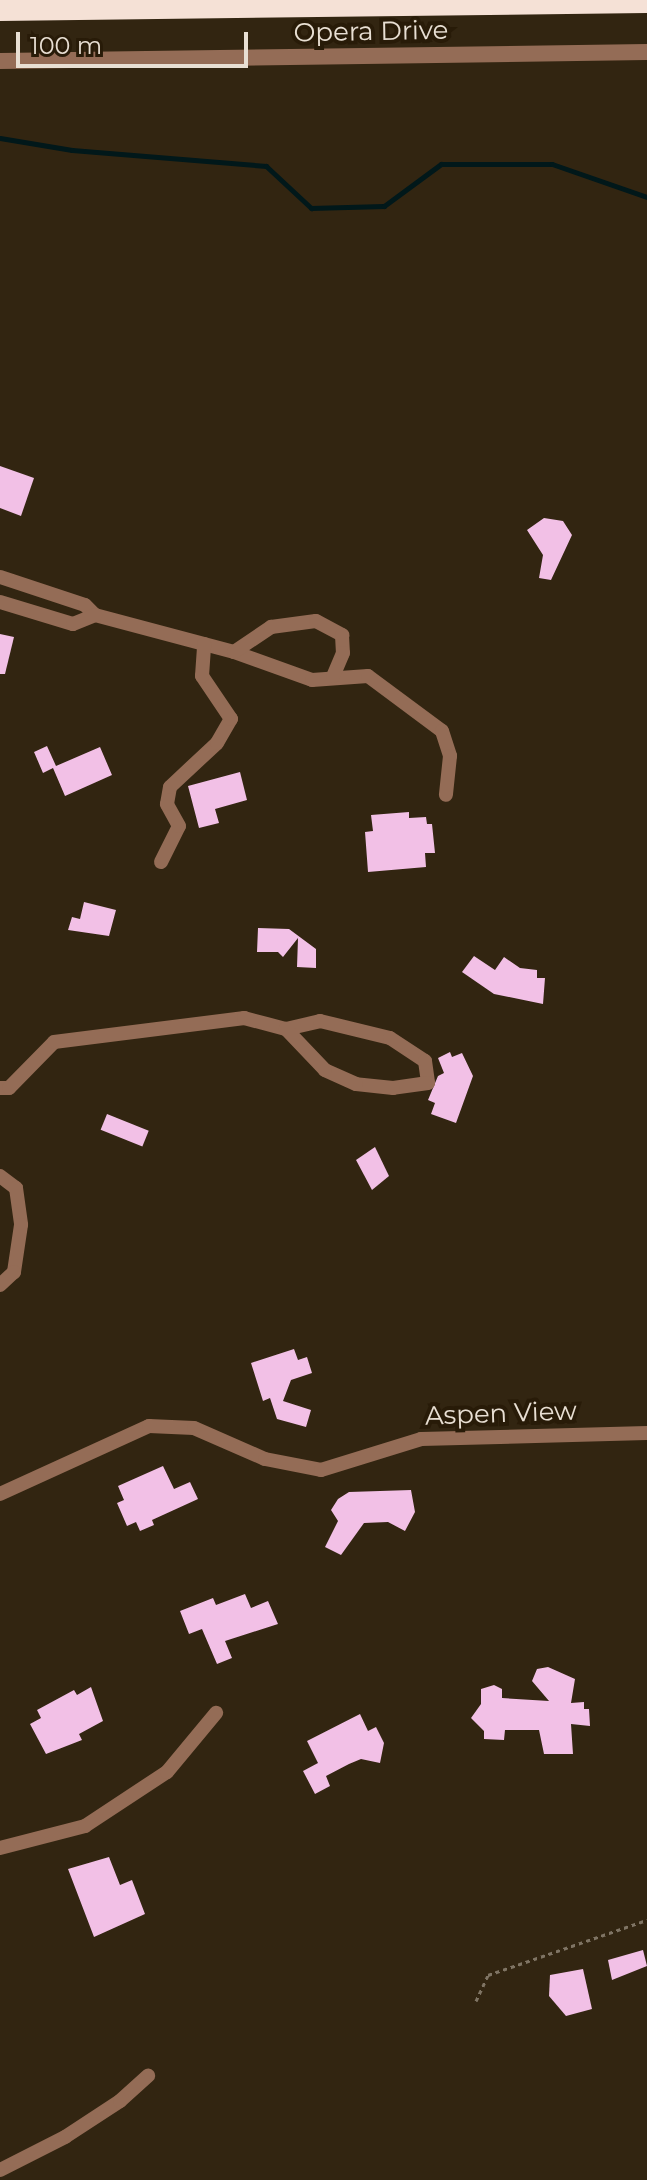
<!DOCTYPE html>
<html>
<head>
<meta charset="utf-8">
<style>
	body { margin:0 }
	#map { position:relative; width:647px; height:2180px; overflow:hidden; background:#322511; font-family:Montserrat,sans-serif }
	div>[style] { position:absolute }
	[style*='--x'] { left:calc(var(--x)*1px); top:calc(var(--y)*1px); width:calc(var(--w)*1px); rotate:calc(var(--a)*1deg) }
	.stream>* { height:5px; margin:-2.5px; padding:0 2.5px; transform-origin:2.5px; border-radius:2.5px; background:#01181a }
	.building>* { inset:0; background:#f2c0e6; transform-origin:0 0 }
	.path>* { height:3px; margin-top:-1.5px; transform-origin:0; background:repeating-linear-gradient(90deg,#7f7464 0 4px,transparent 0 8px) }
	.minor>* { height:14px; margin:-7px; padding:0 7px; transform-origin:7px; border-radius:7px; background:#946c56 }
	.tertiary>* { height:16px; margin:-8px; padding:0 8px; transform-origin:8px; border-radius:8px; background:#946c56 }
	.motorway>* { height:24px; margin:-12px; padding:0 12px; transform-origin:12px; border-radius:12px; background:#f5e1d6 }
	span { translate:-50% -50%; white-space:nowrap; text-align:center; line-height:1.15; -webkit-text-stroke:8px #281b08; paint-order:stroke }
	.street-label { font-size:26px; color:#e8dfd3 }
	.scale { position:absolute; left:16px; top:32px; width:232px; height:36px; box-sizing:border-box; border:4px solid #e8dfd3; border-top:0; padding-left:10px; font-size:24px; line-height:28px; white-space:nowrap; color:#e8dfd3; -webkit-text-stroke:6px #281b08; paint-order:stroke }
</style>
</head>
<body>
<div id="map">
	<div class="stream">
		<i style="--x:0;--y:138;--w:73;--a:9.5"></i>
		<i style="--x:72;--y:150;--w:195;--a:4.7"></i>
		<i style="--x:266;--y:166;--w:62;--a:43"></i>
		<i style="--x:311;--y:208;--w:73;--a:-1.6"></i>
		<i style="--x:384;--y:206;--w:71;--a:-36.4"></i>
		<i style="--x:441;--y:164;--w:111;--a:0"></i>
		<i style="--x:552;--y:164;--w:101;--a:19.2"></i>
	</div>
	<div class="building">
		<i style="clip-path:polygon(0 466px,34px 478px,21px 516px,0 508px)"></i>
		<i style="clip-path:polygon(544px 518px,563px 521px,572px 535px,551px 580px,539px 578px,543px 555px,527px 530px)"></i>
		<i style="clip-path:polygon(0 634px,14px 637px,5px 674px,0 674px)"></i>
		<i style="clip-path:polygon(47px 746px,56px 766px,100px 747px,112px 775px,65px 796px,53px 768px,43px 773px,34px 752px)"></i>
		<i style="clip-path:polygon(240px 772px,247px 800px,215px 809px,219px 823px,199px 828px,188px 786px)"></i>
		<i style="clip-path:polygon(409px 812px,409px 818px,426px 817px,427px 824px,432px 824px,435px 853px,425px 853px,426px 867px,368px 872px,365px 832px,373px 831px,371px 815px)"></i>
		<i style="clip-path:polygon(84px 902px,116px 910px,109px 936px,68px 930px,72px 917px,80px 919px)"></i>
		<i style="clip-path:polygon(258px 928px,289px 929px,316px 949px,316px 968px,297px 967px,298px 938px,283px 957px,278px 952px,257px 952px)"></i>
		<i style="clip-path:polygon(474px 956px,495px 970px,504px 957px,520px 968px,537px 970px,537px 978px,545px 978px,543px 1004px,494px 994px,462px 972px)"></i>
		<i style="clip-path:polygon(450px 1052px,452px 1057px,462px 1053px,473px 1076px,456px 1123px,431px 1114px,435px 1103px,428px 1100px,438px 1076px,444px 1073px,438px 1058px)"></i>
		<i style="left:107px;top:1114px;width:45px;height:17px;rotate:22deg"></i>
		<i style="clip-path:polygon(375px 1147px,389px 1176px,372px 1190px,356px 1160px)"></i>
		<i style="clip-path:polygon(294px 1349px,298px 1360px,307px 1357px,312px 1373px,291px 1380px,283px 1401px,311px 1410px,306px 1427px,277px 1419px,270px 1398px,263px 1401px,251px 1363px)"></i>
		<i style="clip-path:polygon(163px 1466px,174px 1489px,190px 1482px,198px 1499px,152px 1520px,154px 1525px,140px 1531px,136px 1522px,127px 1526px,117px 1503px,124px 1500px,118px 1486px)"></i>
		<i style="clip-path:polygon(411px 1490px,415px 1512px,405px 1531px,388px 1522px,364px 1523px,341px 1555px,325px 1547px,338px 1521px,331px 1510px,338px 1499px,349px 1492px)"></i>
		<i style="clip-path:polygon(245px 1594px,251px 1608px,268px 1601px,278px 1624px,225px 1641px,232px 1658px,217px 1664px,202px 1629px,189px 1634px,180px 1611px,213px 1598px,216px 1605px)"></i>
		<i style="clip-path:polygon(548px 1667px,575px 1679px,571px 1703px,584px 1702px,584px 1709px,589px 1709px,590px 1726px,571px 1724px,573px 1754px,544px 1754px,539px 1730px,505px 1730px,504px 1740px,484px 1739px,484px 1731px,471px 1718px,481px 1704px,481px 1689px,494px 1685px,502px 1689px,502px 1698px,549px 1701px,532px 1681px,537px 1669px)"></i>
		<i style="clip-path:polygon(91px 1687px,103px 1721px,79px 1734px,82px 1740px,46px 1754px,30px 1724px,41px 1718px,37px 1710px,74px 1690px,77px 1695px)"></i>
		<i style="clip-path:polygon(360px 1714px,368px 1731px,376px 1727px,384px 1743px,380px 1763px,361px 1759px,349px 1764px,326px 1776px,330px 1786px,315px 1794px,303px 1771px,318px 1763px,307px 1741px)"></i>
		<i style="clip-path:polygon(109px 1857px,120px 1885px,132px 1880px,145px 1914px,94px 1937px,68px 1869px)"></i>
		<i style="clip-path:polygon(643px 1950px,647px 1966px,612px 1980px,608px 1960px)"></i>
		<i style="clip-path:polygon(583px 1969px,592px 2009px,566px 2016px,549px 1996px,550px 1975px)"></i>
	</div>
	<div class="path">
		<i style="--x:476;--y:2001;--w:29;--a:-65"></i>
		<i style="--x:488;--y:1975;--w:168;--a:-19.1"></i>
	</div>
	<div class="minor">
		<i style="--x:0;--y:577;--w:89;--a:18.2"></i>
		<i style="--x:85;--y:605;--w:14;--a:45"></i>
		<i style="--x:95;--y:615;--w:144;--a:14.9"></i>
		<i style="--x:234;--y:652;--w:83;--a:19.7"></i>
		<i style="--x:312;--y:680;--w:56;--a:-4.1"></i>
		<i style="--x:368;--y:676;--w:92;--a:36.6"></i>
		<i style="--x:442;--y:731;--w:26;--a:72"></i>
		<i style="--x:450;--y:756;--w:39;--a:96"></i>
		<i style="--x:0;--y:602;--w:76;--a:16.8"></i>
		<i style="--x:73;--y:624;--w:24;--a:-22"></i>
		<i style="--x:234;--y:652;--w:45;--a:-34"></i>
		<i style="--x:271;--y:627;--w:45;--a:-7.6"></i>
		<i style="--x:316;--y:621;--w:30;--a:28"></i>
		<i style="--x:342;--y:635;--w:18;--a:87"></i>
		<i style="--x:343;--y:653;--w:25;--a:113"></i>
		<i style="--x:161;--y:862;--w:40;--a:-63.4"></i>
		<i style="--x:179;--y:826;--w:25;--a:-119"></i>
		<i style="--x:167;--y:804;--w:17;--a:-80"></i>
		<i style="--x:170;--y:787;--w:64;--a:-43.1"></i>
		<i style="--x:217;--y:743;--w:28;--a:-60"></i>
		<i style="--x:231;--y:719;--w:52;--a:-124"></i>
		<i style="--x:202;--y:676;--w:32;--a:-86"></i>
		<i style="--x:0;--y:1088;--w:9;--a:0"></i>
		<i style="--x:9;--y:1088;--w:64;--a:-45.6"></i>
		<i style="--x:54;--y:1042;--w:192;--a:-7.2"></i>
		<i style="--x:244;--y:1018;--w:43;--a:14.7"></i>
		<i style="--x:286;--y:1029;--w:35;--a:-13"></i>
		<i style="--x:320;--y:1021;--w:72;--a:13.7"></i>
		<i style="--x:390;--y:1038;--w:42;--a:33.3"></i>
		<i style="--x:425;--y:1061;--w:22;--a:82"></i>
		<i style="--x:428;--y:1083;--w:35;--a:172"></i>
		<i style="--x:393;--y:1088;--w:37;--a:-174"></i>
		<i style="--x:356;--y:1084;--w:34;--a:-156"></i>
		<i style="--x:325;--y:1070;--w:57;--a:-133.6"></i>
		<i style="--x:0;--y:1176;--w:20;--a:37"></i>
		<i style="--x:16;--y:1188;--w:37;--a:82"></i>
		<i style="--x:21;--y:1225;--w:48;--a:98.5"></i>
		<i style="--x:14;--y:1272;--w:19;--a:137"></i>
		<i style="--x:0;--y:1494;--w:164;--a:-24.5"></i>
		<i style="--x:149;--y:1426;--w:45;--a:2.5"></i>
		<i style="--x:194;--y:1428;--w:77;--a:23.6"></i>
		<i style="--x:265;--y:1459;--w:57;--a:11.1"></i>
		<i style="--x:321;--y:1470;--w:105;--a:-17.2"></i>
		<i style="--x:421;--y:1439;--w:226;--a:-1.5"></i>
		<i style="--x:0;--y:1848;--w:88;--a:-14.5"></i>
		<i style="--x:85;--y:1826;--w:98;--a:-33.4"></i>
		<i style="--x:167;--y:1772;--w:77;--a:-50.3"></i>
		<i style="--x:0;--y:2170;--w:73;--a:-26.9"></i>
		<i style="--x:65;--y:2137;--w:66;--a:-33.2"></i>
		<i style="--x:120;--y:2101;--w:38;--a:-42"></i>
	</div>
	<div class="tertiary">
		<i style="--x:0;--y:61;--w:647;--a:-0.8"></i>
	</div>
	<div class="motorway">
		<i style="--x:0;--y:9;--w:647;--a:-0.71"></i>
	</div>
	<div class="street-label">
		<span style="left:371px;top:32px;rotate:-1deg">Opera Drive</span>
		<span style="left:501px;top:1414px;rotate:-2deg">Aspen View</span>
	</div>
	<div class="scale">100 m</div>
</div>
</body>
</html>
